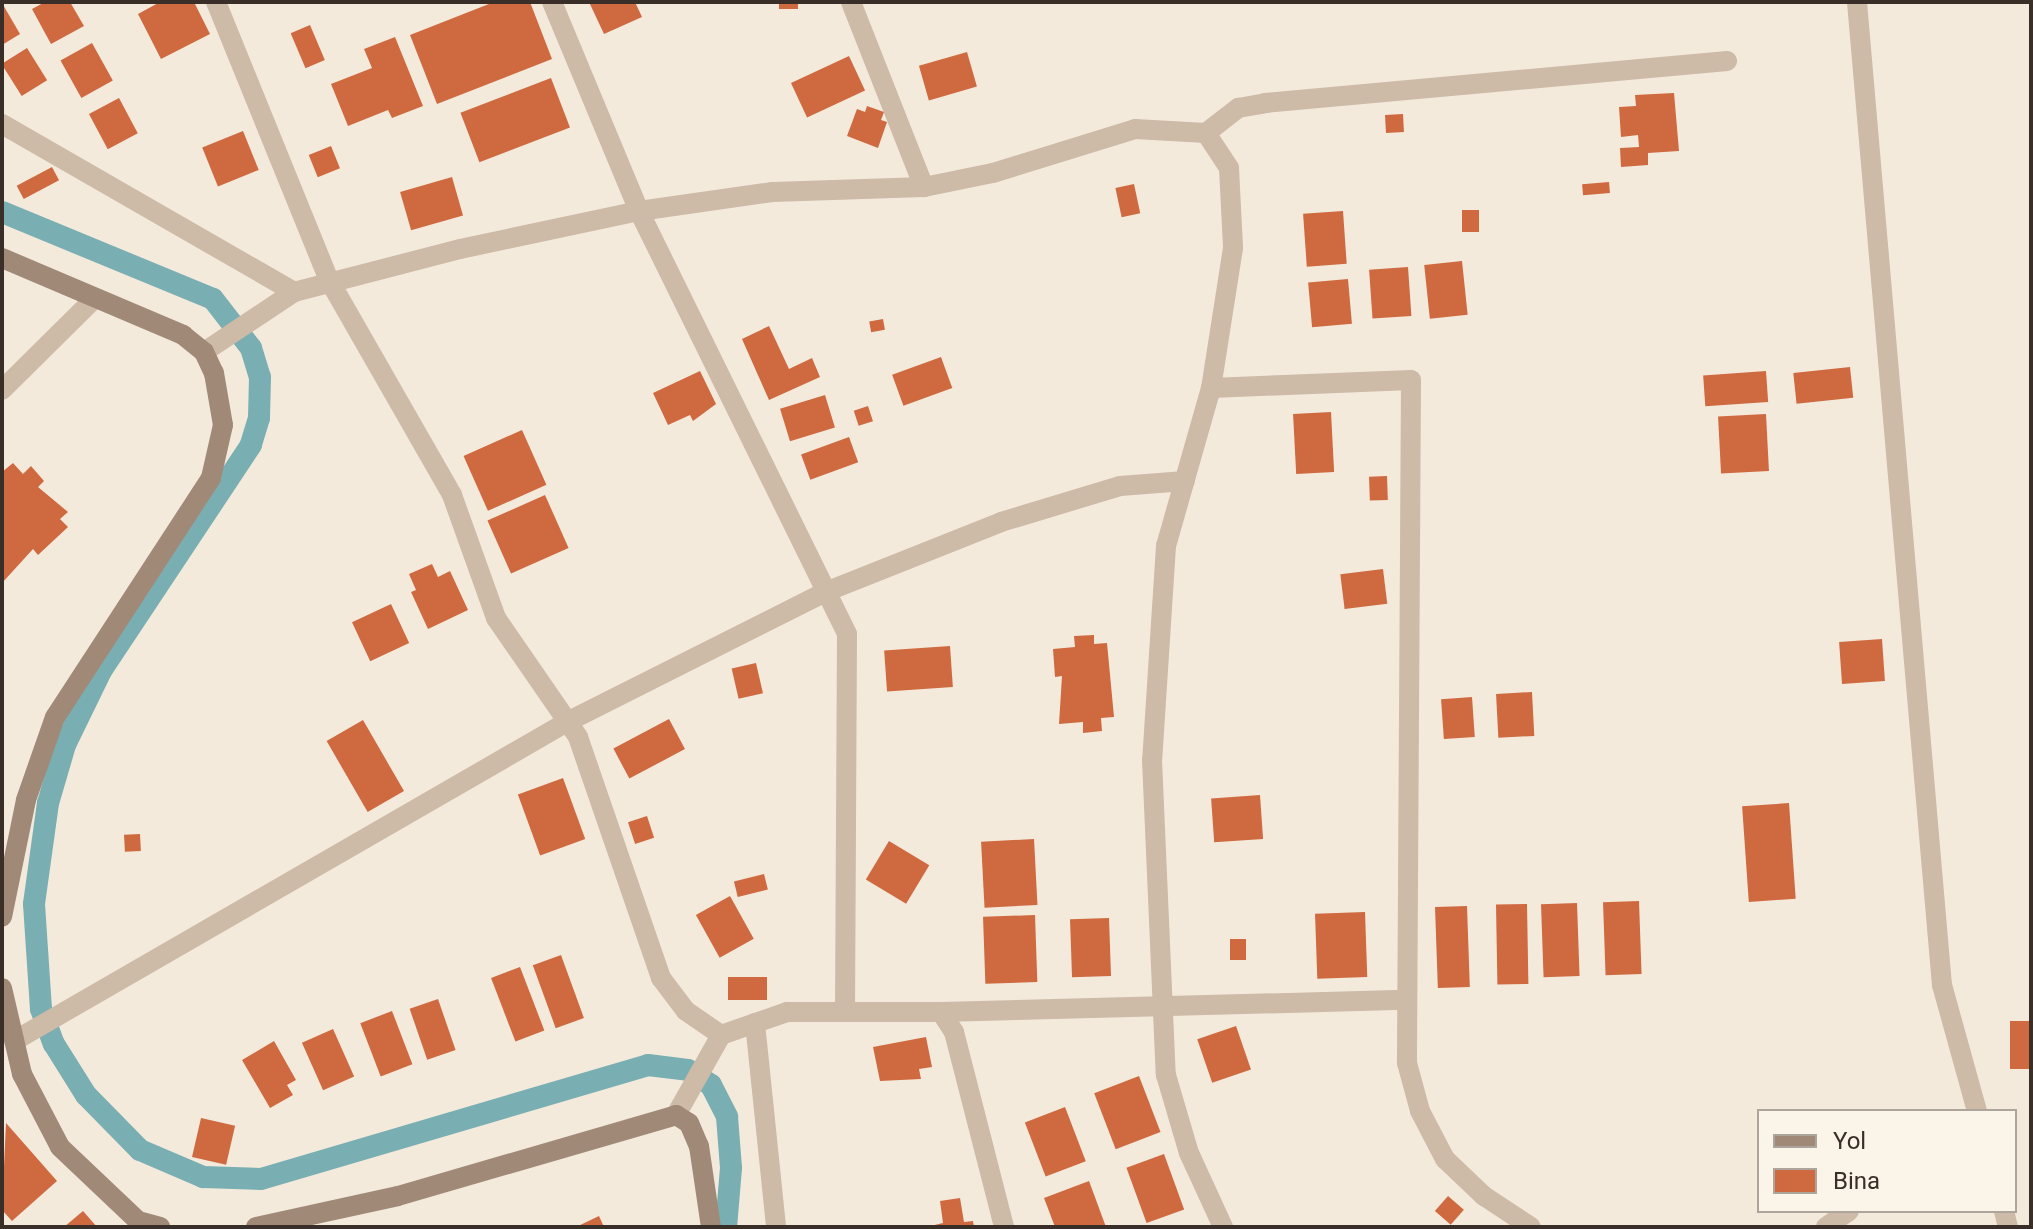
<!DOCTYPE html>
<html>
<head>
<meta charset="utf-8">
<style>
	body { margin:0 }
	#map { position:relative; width:2033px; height:1229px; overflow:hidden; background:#f4eadc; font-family:Roboto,sans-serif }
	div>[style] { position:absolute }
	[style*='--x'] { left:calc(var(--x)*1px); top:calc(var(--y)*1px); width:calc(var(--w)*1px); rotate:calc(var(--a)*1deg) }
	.canal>* { height:22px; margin:-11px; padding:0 11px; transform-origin:11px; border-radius:11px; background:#79aeb3 }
	.building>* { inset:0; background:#cf6940; transform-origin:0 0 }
	.street>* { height:20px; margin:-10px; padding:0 10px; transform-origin:10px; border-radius:10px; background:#cdbaa7 }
	.secondary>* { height:20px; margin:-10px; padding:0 10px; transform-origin:10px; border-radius:10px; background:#a18978 }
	span { translate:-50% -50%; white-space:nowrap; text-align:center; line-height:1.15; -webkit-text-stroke:6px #fbf4e9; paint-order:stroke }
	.frame { position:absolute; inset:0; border:4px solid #392e28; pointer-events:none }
	.legend { position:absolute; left:1757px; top:1109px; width:260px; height:104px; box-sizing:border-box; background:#fbf4e9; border:2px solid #ada59c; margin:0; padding:10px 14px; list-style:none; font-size:24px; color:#392e28 }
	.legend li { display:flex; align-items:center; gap:16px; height:40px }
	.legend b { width:40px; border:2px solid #ada59c }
</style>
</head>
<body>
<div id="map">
	<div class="canal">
		<i style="--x:2;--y:212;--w:228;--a:22.4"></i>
		<i style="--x:213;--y:299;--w:62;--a:52.2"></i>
		<i style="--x:251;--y:348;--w:30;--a:73"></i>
		<i style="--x:260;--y:377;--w:41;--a:91.4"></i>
		<i style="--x:259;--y:418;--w:28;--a:107"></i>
		<i style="--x:251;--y:445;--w:269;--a:123.6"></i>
		<i style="--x:102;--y:669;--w:85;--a:116"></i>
		<i style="--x:65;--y:745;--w:60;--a:106.3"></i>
		<i style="--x:48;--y:803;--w:102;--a:97.9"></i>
		<i style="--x:34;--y:904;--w:105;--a:86.2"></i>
		<i style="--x:41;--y:1009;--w:37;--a:70"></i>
		<i style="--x:54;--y:1044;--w:60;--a:57.9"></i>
		<i style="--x:86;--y:1095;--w:77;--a:45.5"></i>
		<i style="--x:140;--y:1150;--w:69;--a:23.2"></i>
		<i style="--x:203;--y:1177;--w:58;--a:2"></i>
		<i style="--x:261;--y:1179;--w:403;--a:-16.4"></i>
		<i style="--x:648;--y:1065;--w:40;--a:7.1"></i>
		<i style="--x:688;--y:1070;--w:27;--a:33"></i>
		<i style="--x:711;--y:1085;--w:36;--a:63"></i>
		<i style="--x:727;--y:1117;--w:51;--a:85.5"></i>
		<i style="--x:731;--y:1168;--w:59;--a:94.8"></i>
	</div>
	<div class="building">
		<i style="clip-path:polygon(45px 2px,70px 2px,84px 26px,51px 44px,32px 9px)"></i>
		<i style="clip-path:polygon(160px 2px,194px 2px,210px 34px,161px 59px,138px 14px)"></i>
		<i style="clip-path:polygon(494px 2px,530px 2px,552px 59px,437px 104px,410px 35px)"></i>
		<i style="clip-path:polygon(589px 2px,635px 2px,642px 17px,604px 34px)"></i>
		<i style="left:779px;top:2px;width:19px;height:7px"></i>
		<i style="clip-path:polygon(2px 3px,20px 34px,2px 45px)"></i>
		<i style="left:310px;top:25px;width:38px;height:21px;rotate:67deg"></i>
		<i style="clip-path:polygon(395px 37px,423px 106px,392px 118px,388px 110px,348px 126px,331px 84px,372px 68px,364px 49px)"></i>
		<i style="left:92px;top:43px;width:43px;height:36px;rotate:61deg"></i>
		<i style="left:27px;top:48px;width:38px;height:30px;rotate:58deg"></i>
		<i style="left:967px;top:52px;width:36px;height:50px;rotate:74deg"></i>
		<i style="left:849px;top:56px;width:38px;height:64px;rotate:65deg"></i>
		<i style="left:551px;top:78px;width:53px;height:97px;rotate:69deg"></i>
		<i style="clip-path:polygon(1674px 93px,1679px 151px,1648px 153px,1648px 165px,1621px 167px,1620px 148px,1639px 147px,1638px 135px,1621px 137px,1619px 107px,1636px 106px,1635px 95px)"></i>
		<i style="left:119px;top:98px;width:40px;height:34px;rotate:62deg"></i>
		<i style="clip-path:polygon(867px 106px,884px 112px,881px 120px,887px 122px,878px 148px,847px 136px,857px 109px,865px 112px)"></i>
		<i style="left:1403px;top:114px;width:18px;height:18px;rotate:87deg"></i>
		<i style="left:243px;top:131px;width:42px;height:44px;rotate:68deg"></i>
		<i style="left:331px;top:146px;width:24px;height:24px;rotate:68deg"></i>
		<i style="left:52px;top:167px;width:15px;height:40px;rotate:62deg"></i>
		<i style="left:452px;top:177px;width:40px;height:54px;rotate:74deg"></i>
		<i style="left:1609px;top:182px;width:11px;height:27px;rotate:85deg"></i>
		<i style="left:1134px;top:184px;width:30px;height:19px;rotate:78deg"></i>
		<i style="left:1479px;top:210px;width:22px;height:17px;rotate:90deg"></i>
		<i style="left:1343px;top:211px;width:53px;height:40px;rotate:86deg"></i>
		<i style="left:1462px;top:261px;width:54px;height:38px;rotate:84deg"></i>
		<i style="left:1408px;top:267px;width:49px;height:39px;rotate:86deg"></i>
		<i style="left:1348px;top:279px;width:45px;height:40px;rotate:85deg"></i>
		<i style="left:883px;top:319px;width:11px;height:14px;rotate:80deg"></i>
		<i style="clip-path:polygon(769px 326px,789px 369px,812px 358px,820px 377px,769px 400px,742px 339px)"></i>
		<i style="left:941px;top:357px;width:33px;height:52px;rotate:70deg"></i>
		<i style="left:1850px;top:367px;width:31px;height:57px;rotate:84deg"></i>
		<i style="clip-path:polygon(700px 371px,716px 404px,693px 421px,690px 415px,668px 425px,653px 393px)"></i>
		<i style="left:1766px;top:371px;width:31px;height:63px;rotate:86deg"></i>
		<i style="left:825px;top:395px;width:34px;height:47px;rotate:73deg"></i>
		<i style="left:868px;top:406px;width:16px;height:15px;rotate:72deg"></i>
		<i style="left:1331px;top:412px;width:60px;height:38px;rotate:87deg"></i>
		<i style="left:1766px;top:414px;width:57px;height:48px;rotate:87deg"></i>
		<i style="left:522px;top:430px;width:60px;height:64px;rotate:66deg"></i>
		<i style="left:849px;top:437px;width:27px;height:51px;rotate:70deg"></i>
		<i style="clip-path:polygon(13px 463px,23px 474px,31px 466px,44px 481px,38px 487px,68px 512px,60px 519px,68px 527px,38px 555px,33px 549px,2px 583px,2px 472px)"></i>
		<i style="left:1387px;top:476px;width:24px;height:18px;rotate:88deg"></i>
		<i style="left:545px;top:495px;width:58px;height:63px;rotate:66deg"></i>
		<i style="clip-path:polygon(432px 564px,438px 577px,450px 571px,468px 610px,428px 629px,411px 592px,416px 590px,409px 574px)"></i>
		<i style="left:1383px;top:569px;width:35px;height:43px;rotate:83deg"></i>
		<i style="left:391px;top:604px;width:43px;height:43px;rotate:65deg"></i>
		<i style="clip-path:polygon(1094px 635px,1094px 644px,1107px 643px,1114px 717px,1101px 718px,1102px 731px,1083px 733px,1083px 722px,1059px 724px,1062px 676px,1055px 677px,1053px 649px,1075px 647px,1074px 636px)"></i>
		<i style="left:1882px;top:639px;width:42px;height:43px;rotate:86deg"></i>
		<i style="left:950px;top:646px;width:41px;height:66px;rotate:86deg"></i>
		<i style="left:756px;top:663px;width:31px;height:25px;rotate:77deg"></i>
		<i style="left:1532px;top:692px;width:44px;height:36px;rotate:87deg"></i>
		<i style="left:1472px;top:697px;width:40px;height:31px;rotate:86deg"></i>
		<i style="left:669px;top:719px;width:34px;height:63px;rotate:62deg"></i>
		<i style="left:363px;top:720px;width:82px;height:42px;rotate:60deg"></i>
		<i style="left:563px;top:778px;width:65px;height:48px;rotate:70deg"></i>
		<i style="left:1260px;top:795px;width:44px;height:49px;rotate:86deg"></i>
		<i style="left:1789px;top:803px;width:96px;height:47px;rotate:86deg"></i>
		<i style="left:647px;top:816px;width:23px;height:20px;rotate:72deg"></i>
		<i style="left:140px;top:834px;width:17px;height:16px;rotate:87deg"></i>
		<i style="left:1034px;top:839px;width:66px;height:53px;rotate:87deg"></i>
		<i style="left:889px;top:841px;width:47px;height:45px;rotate:31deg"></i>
		<i style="left:764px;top:874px;width:16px;height:31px;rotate:76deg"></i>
		<i style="left:730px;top:896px;width:49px;height:39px;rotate:61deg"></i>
		<i style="left:1639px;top:901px;width:73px;height:36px;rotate:88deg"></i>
		<i style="left:1577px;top:903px;width:73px;height:36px;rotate:88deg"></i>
		<i style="left:1527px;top:904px;width:80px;height:31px;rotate:89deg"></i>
		<i style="left:1467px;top:906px;width:81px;height:32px;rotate:88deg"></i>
		<i style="left:1365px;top:912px;width:65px;height:50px;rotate:88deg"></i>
		<i style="left:1035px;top:915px;width:67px;height:52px;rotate:88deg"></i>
		<i style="left:1109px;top:918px;width:58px;height:39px;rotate:88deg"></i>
		<i style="left:1230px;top:939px;width:16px;height:21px"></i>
		<i style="left:561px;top:955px;width:67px;height:30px;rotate:70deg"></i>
		<i style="left:520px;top:967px;width:68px;height:31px;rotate:69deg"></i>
		<i style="left:767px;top:977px;width:23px;height:39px;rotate:90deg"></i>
		<i style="left:438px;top:999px;width:54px;height:30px;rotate:71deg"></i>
		<i style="left:392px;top:1011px;width:57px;height:34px;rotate:69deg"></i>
		<i style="left:2031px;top:1021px;width:48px;height:21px;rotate:90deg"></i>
		<i style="left:1236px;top:1026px;width:46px;height:41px;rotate:71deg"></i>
		<i style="left:333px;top:1029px;width:52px;height:34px;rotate:66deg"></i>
		<i style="clip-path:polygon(926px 1037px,932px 1067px,919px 1069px,921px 1079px,880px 1081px,873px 1047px)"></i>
		<i style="clip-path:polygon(274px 1041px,296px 1080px,287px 1085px,293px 1095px,270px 1108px,242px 1060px)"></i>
		<i style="left:1139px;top:1076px;width:60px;height:48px;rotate:69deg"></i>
		<i style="left:1065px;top:1107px;width:58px;height:43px;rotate:69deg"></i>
		<i style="left:201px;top:1118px;width:35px;height:40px;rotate:13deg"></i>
		<i style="clip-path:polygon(6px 1123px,57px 1181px,12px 1221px,2px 1210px)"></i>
		<i style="left:1164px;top:1154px;width:59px;height:40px;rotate:70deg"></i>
		<i style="clip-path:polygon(1089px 1181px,1106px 1227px,1055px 1227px,1044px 1198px)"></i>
		<i style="left:1448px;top:1196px;width:21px;height:20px;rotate:41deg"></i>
		<i style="clip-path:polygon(960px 1198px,964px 1222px,973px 1221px,974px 1227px,926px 1227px,943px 1223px,940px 1201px)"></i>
		<i style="clip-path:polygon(83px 1211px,97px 1227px,64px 1227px)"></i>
		<i style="clip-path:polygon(599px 1216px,604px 1227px,576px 1227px)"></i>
	</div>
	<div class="street">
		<i style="--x:216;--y:2;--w:300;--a:67.9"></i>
		<i style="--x:329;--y:280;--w:248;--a:60.2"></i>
		<i style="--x:452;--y:495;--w:131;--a:70.3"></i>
		<i style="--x:496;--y:618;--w:145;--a:55.4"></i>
		<i style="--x:578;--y:737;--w:255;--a:71"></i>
		<i style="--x:661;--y:978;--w:41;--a:52.9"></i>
		<i style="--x:686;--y:1011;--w:42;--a:34.4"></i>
		<i style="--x:552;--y:2;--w:226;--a:67.4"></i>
		<i style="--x:639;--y:211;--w:471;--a:63.8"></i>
		<i style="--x:847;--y:634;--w:377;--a:90.3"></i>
		<i style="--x:851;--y:2;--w:199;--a:68.5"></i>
		<i style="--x:1857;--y:2;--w:987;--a:85.06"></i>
		<i style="--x:1942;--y:985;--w:131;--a:74.5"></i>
		<i style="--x:2;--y:124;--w:337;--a:29.9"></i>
		<i style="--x:1206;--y:133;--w:41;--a:-38"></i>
		<i style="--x:1238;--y:108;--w:27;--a:-10"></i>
		<i style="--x:1265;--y:103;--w:464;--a:-5.2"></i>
		<i style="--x:204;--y:352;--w:108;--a:-33.7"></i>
		<i style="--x:294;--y:292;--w:171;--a:-14.5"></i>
		<i style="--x:460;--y:249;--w:183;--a:-12"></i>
		<i style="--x:639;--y:211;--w:135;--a:-8.1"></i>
		<i style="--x:773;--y:192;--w:151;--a:-1.9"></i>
		<i style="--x:924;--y:187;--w:70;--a:-11.5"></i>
		<i style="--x:993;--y:173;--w:149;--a:-17.2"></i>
		<i style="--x:1135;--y:129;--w:71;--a:3.2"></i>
		<i style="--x:1206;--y:133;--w:42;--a:56.7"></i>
		<i style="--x:1229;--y:168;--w:80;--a:87.1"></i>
		<i style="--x:1233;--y:248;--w:142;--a:98.9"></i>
		<i style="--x:1211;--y:388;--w:164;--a:105.9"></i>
		<i style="--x:1166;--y:546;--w:214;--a:93.7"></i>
		<i style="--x:1152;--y:760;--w:315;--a:87.5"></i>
		<i style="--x:1166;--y:1075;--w:81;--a:73.6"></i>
		<i style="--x:1189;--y:1153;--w:81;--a:65.3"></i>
		<i style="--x:1211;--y:388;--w:200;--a:-2.3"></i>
		<i style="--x:1411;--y:380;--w:683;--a:90.34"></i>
		<i style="--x:1407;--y:1063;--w:50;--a:74.8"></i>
		<i style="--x:1420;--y:1111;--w:54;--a:62.5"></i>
		<i style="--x:1445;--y:1159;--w:54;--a:43.5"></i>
		<i style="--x:1484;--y:1196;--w:56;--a:33.4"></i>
		<i style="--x:2;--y:390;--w:129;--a:-44.7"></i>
		<i style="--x:941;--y:1012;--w:464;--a:-1.5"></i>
		<i style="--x:755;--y:1023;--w:205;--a:84.1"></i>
		<i style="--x:14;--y:1041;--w:638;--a:-29.98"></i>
		<i style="--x:567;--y:722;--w:292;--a:-26.7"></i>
		<i style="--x:828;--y:591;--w:186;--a:-21.7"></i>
		<i style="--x:1001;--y:522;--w:124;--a:-16.8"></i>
		<i style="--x:1120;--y:486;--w:65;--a:-4.4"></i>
		<i style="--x:676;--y:1115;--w:92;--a:-60.6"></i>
		<i style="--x:721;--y:1035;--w:70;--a:-19.2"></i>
		<i style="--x:787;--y:1012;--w:154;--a:0"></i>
		<i style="--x:941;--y:1012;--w:24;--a:57"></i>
		<i style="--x:954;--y:1032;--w:201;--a:75.6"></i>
		<i style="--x:2004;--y:1211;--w:16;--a:76"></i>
		<i style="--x:1826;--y:1227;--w:28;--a:-35"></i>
	</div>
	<div class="secondary">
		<i style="--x:2;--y:258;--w:197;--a:23"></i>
		<i style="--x:183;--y:335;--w:27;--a:39"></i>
		<i style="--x:204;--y:352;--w:23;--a:65"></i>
		<i style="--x:214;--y:373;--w:53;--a:80.2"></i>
		<i style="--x:223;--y:425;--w:54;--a:102.8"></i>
		<i style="--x:211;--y:478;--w:285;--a:123.1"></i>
		<i style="--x:55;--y:717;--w:88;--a:109.3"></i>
		<i style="--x:26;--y:800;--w:119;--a:101.6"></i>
		<i style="--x:2;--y:988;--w:88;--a:76.9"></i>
		<i style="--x:22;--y:1074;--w:82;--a:62.5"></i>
		<i style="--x:60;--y:1147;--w:108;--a:43.5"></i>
		<i style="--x:138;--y:1221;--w:23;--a:15"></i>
		<i style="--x:256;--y:1227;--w:145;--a:-12.3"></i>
		<i style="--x:398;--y:1196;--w:290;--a:-16.2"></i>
		<i style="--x:676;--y:1115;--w:15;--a:32"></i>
		<i style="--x:689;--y:1123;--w:25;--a:67"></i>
		<i style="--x:699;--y:1146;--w:82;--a:81.6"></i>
	</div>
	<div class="frame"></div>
	<ul class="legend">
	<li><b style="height:10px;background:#a18978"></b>Yol</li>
	<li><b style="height:22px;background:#cf6940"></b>Bina</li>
	</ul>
</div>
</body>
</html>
